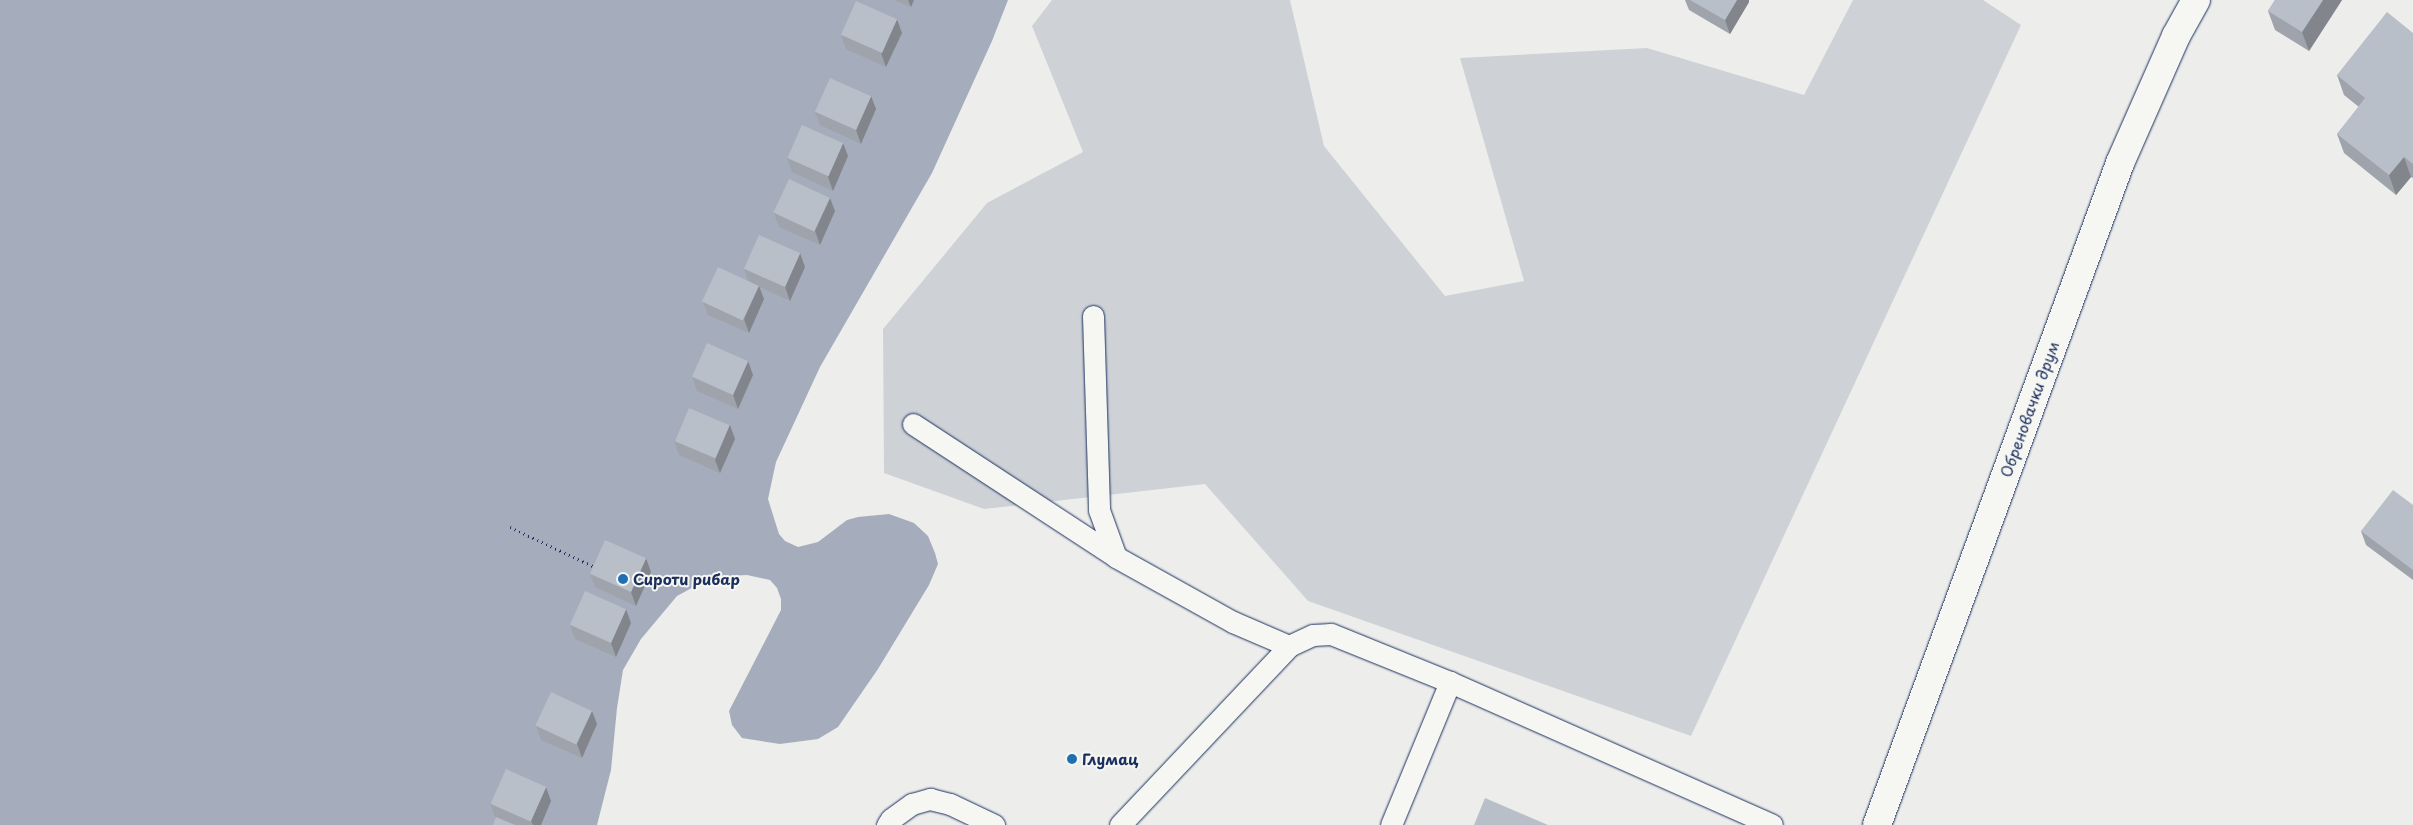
<!DOCTYPE html>
<html>
<head>
<meta charset="utf-8">
<style>
	body { margin:0 }
	#map { position:relative; width:2413px; height:825px; overflow:hidden; background:#edeeec; font-family:"Playpen Sans",sans-serif }
	div>[style] { position:absolute }
	[style*='--x'] { left:calc(var(--x)*1px); top:calc(var(--y)*1px); width:calc(var(--w)*1px); rotate:calc(var(--a)*1deg) }
	.green>* { inset:0; background:#ced2d7 }
	.water>* { inset:0; background:#a5acbc }
	.path>* { height:3px; margin-top:-1.5px; transform-origin:0; background:repeating-linear-gradient(90deg,#1b2f5e 0 1px,transparent 0 5px) }
	.roads { filter:drop-shadow(0 0 1px #1b2f5e) drop-shadow(0 0 1px #1b2f5e) }
	.service>* { height:21px; margin:-10.5px; padding:0 10.5px; transform-origin:10.5px; border-radius:10.5px; background:#f6f6f2 }
	.tertiary>* { height:28px; margin:-14px; padding:0 14px; transform-origin:14px; border-radius:14px; background:#f6f6f2 }
	.wall>* { inset:0; background:#9fa4ac }
	.shaded-wall>* { inset:0; background:#82868c }
	.building>* { inset:0; background:#b9bfc8; transform-origin:0 0 }
	.dots>* { width:14px; height:14px; translate:-50% -50%; box-sizing:border-box; border:2px solid #f6f6f2; border-radius:50% }
	span { translate:-50% -50%; white-space:nowrap; text-align:center; line-height:1.15; -webkit-text-stroke:4px #f6f6f2; paint-order:stroke }
	.street-label { font-size:15px; color:#1b2f5e }
	.poi-label { font-size:15px; color:#1b2f5e; font-weight:700 }
	.left { translate:0 -50%; text-align:left }
</style>
</head>
<body>
<div id="map">
	<div class="green">
		<i style="clip-path:polygon(1052px 0,1290px 0,1324px 146px,1445px 296px,1524px 281px,1460px 58px,1647px 48px,1804px 95px,1853px 0,1983px 0,2021px 25px,1691px 736px,1308px 601px,1205px 484px,984px 509px,884px 473px,883px 329px,987px 203px,1083px 152px,1032px 26px)"></i>
	</div>
	<div class="water">
		<i style="clip-path:polygon(0 0,1008px 0,992px 41px,932px 173px,820px 367px,776px 462px,768px 499px,779px 534px,785px 541px,798px 547px,818px 542px,847px 520px,858px 517px,889px 514px,914px 523px,928px 536px,935px 553px,938px 564px,929px 585px,878px 669px,838px 727px,818px 739px,780px 744px,742px 738px,732px 725px,729px 711px,781px 610px,781px 599px,777px 588px,770px 580px,747px 575px,727px 576px,701px 583px,677px 596px,641px 639px,623px 670px,617px 708px,611px 770px,597px 825px,0 825px)"></i>
	</div>
	<div class="path">
		<i style="--x:510;--y:527;--w:94;--a:25.2"></i>
	</div>
	<div class="roads">
		<div class="service">
			<i style="--x:1093;--y:316;--w:194;--a:88.2"></i>
			<i style="--x:1099;--y:510;--w:50;--a:70.1"></i>
			<i style="--x:913;--y:424;--w:243;--a:33.2"></i>
			<i style="--x:1116;--y:557;--w:134;--a:29.1"></i>
			<i style="--x:1233;--y:622;--w:61;--a:23.2"></i>
			<i style="--x:887;--y:825;--w:7;--a:-56"></i>
			<i style="--x:891;--y:819;--w:26;--a:-36"></i>
			<i style="--x:912;--y:804;--w:19;--a:-16"></i>
			<i style="--x:930;--y:799;--w:21;--a:14"></i>
			<i style="--x:950;--y:804;--w:49;--a:25.5"></i>
			<i style="--x:1120;--y:825;--w:246;--a:-46.6"></i>
			<i style="--x:1289;--y:646;--w:26;--a:-25"></i>
			<i style="--x:1313;--y:635;--w:18;--a:-3"></i>
			<i style="--x:1331;--y:634;--w:128;--a:22"></i>
			<i style="--x:1450;--y:682;--w:352;--a:23.9"></i>
			<i style="--x:1391;--y:825;--w:155;--a:-67.6"></i>
		</div>
		<div class="tertiary">
			<i style="--x:1877;--y:825;--w:705;--a:-69.84"></i>
			<i style="--x:2120;--y:163;--w:139;--a:-66.2"></i>
			<i style="--x:2176;--y:36;--w:41;--a:-60.9"></i>
		</div>
	</div>
	<div class="wall">
		<i style="clip-path:polygon(894px 0,914px 0,911px 7px)"></i>
		<i style="clip-path:polygon(1685px 0,1749px 0,1749px 2px,1730px 34px,1689px 10px)"></i>
		<i style="clip-path:polygon(2275px 0,2342px 0,2309px 51px,2275px 30px,2268px 11px)"></i>
		<i style="clip-path:polygon(902px 33px,886px 67px,846px 49px,841px 35px)"></i>
		<i style="clip-path:polygon(2413px 33px,2413px 178px,2411px 177px,2396px 195px,2344px 153px,2337px 134px,2359px 107px,2344px 95px,2337px 75px)"></i>
		<i style="clip-path:polygon(871px 96px,876px 109px,861px 144px,820px 125px,815px 112px)"></i>
		<i style="clip-path:polygon(843px 143px,848px 156px,833px 191px,792px 172px,787px 158px)"></i>
		<i style="clip-path:polygon(835px 211px,820px 245px,779px 227px,774px 213px)"></i>
		<i style="clip-path:polygon(805px 267px,790px 301px,760px 287px,764px 299px,749px 333px,708px 315px,703px 302px,748px 281px,744px 269px)"></i>
		<i style="clip-path:polygon(748px 361px,753px 375px,738px 409px,697px 391px,692px 377px)"></i>
		<i style="clip-path:polygon(730px 425px,735px 439px,720px 473px,679px 455px,674px 441px)"></i>
		<i style="clip-path:polygon(2413px 505px,2413px 580px,2366px 545px,2361px 531px)"></i>
		<i style="clip-path:polygon(651px 572px,636px 606px,595px 587px,590px 574px)"></i>
		<i style="clip-path:polygon(631px 623px,616px 657px,575px 639px,570px 625px)"></i>
		<i style="clip-path:polygon(597px 724px,582px 758px,541px 740px,536px 726px)"></i>
		<i style="clip-path:polygon(551px 801px,541px 825px,493px 825px,496px 817px,495px 817px,490px 803px)"></i>
	</div>
	<div class="shaded-wall">
		<i style="clip-path:polygon(908px 0,914px 0,911px 7px)"></i>
		<i style="clip-path:polygon(1737px 0,1749px 0,1749px 2px,1730px 34px,1725px 20px)"></i>
		<i style="clip-path:polygon(2323px 0,2342px 0,2309px 51px,2302px 32px)"></i>
		<i style="clip-path:polygon(897px 19px,902px 33px,886px 67px,881px 53px)"></i>
		<i style="clip-path:polygon(871px 96px,876px 109px,861px 144px,856px 130px)"></i>
		<i style="clip-path:polygon(843px 143px,848px 156px,833px 191px,828px 177px)"></i>
		<i style="clip-path:polygon(2404px 157px,2411px 177px,2396px 195px,2389px 175px)"></i>
		<i style="clip-path:polygon(830px 198px,835px 211px,820px 245px,815px 231px)"></i>
		<i style="clip-path:polygon(800px 253px,805px 267px,790px 301px,785px 287px)"></i>
		<i style="clip-path:polygon(759px 286px,764px 299px,749px 333px,744px 319px)"></i>
		<i style="clip-path:polygon(748px 361px,753px 375px,738px 409px,733px 395px)"></i>
		<i style="clip-path:polygon(730px 425px,735px 439px,720px 473px,715px 460px)"></i>
		<i style="clip-path:polygon(646px 558px,651px 572px,636px 606px,631px 592px)"></i>
		<i style="clip-path:polygon(626px 609px,631px 623px,616px 657px,611px 643px)"></i>
		<i style="clip-path:polygon(592px 711px,597px 724px,582px 758px,577px 744px)"></i>
		<i style="clip-path:polygon(546px 787px,551px 801px,541px 825px,533px 825px,531px 821px)"></i>
	</div>
	<div class="building">
		<i style="clip-path:polygon(1690px 0,1737px 0,1725px 20px)"></i>
		<i style="clip-path:polygon(2275px 0,2323px 0,2302px 32px,2268px 11px)"></i>
		<i style="left:856px;top:1px;width:45px;height:37px;rotate:24deg"></i>
		<i style="clip-path:polygon(2387px 12px,2413px 33px,2413px 164px,2404px 157px,2389px 175px,2337px 134px,2365px 98px,2337px 75px)"></i>
		<i style="left:830px;top:78px;width:45px;height:37px;rotate:24deg"></i>
		<i style="left:802px;top:125px;width:45px;height:36px;rotate:24deg"></i>
		<i style="left:789px;top:179px;width:45px;height:37px;rotate:25deg"></i>
		<i style="left:759px;top:235px;width:45px;height:37px;rotate:24deg"></i>
		<i style="left:718px;top:267px;width:45px;height:38px;rotate:25deg"></i>
		<i style="left:707px;top:343px;width:45px;height:37px;rotate:24deg"></i>
		<i style="left:689px;top:408px;width:44px;height:36px;rotate:23deg"></i>
		<i style="clip-path:polygon(2393px 490px,2413px 505px,2413px 570px,2361px 531px)"></i>
		<i style="left:605px;top:540px;width:45px;height:37px;rotate:24deg"></i>
		<i style="left:585px;top:591px;width:45px;height:37px;rotate:24deg"></i>
		<i style="left:551px;top:692px;width:45px;height:37px;rotate:25deg"></i>
		<i style="left:506px;top:769px;width:44px;height:38px;rotate:24deg"></i>
		<i style="clip-path:polygon(1485px 798px,1548px 825px,1474px 825px)"></i>
		<i style="clip-path:polygon(496px 817px,515px 825px,493px 825px)"></i>
	</div>
	<div class="dots">
		<i style="left:623px;top:579px;background:#1f6fb2"></i>
		<i style="left:1072px;top:759px;background:#1f6fb2"></i>
	</div>
	<div class="street-label">
		<span style="left:2029px;top:409px;rotate:-70deg">Обреновачки друм</span>
	</div>
	<div class="poi-label">
		<span class="left" style="left:633px;top:579px">Сироти рибар</span>
		<span class="left" style="left:1082px;top:759px">Глумац</span>
	</div>
</div>
</body>
</html>
